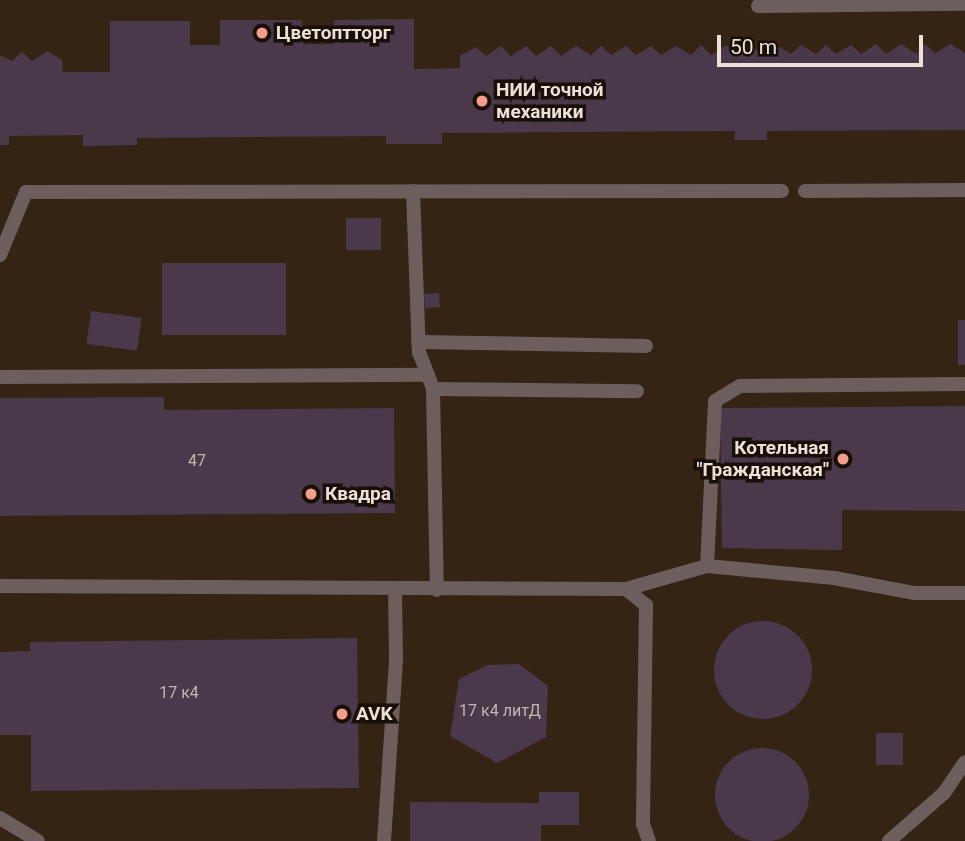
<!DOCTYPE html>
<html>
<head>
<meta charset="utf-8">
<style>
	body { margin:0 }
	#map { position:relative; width:965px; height:841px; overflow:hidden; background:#352314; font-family:Roboto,sans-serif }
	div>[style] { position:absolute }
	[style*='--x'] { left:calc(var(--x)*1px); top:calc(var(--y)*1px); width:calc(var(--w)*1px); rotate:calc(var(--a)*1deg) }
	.building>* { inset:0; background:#4a394a; transform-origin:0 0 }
	.round { border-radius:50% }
	.service>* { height:14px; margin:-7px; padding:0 7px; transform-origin:7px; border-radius:7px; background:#6b5e5d }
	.dots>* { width:19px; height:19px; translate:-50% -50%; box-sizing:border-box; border:4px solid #170f08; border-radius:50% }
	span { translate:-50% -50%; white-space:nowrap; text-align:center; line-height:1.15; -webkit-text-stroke:7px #170f08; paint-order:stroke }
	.number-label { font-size:16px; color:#c4b6b4 }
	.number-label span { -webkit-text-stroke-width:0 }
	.poi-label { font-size:19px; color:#ece0d7; font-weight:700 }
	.left { translate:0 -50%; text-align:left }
	.right { translate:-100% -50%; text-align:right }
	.scale { position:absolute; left:717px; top:35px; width:206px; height:32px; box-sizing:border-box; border:4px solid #ece0d7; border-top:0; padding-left:9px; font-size:21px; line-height:24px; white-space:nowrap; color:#ece0d7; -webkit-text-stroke:5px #170f08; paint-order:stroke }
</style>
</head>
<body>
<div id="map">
	<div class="building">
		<i style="clip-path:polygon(414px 19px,414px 69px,460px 68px,460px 56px,476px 47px,486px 56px,501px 46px,511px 56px,526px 46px,536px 56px,551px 46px,561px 56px,576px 46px,591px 55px,601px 46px,611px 55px,626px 46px,636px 55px,651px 46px,661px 55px,676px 46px,691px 55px,701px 45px,711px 55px,726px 45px,741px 55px,751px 45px,761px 54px,776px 45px,791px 54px,801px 45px,816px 54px,826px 45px,836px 54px,851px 45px,861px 54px,876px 44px,886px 54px,901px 44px,916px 54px,925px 44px,935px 53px,951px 44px,965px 53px,965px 130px,767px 131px,767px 140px,735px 140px,735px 131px,442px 133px,442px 144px,386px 144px,386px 136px,137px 138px,137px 145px,83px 146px,83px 135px,9px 136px,9px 145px,0 145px,0 55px,12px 61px,22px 52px,32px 61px,47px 51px,62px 60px,63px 72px,110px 72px,110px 21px,190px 21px,190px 45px,220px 45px,220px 20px,302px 20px,303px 44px,334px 44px,334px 20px)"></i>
		<i style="left:346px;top:218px;width:35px;height:32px"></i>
		<i style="left:162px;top:263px;width:124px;height:72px"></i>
		<i style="left:439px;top:293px;width:14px;height:15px;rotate:86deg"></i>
		<i style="left:91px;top:311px;width:51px;height:33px;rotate:8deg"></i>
		<i style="left:958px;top:320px;width:7px;height:45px"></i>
		<i style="clip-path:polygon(164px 397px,164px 410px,394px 408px,395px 513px,0 516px,0 398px)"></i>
		<i style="clip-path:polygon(965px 406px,965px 511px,842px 510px,842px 550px,722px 548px,720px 408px)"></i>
		<i class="round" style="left:714px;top:621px;width:98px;height:98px"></i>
		<i style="clip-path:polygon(357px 638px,359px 788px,31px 791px,31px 735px,0 735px,0 652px,30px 651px,30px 642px)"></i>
		<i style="clip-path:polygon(519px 664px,548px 686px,546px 737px,497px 763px,450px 736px,459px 679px,488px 665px)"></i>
		<i style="left:876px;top:733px;width:27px;height:32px"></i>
		<i class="round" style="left:715px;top:748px;width:94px;height:94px"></i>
		<i style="clip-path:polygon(539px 792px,579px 792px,579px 825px,541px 825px,541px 841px,410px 841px,410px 802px,539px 803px)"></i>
	</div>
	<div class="service">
		<i style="--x:758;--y:6;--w:207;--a:-0.6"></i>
		<i style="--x:413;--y:191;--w:161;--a:87.9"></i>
		<i style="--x:419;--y:352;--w:40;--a:69"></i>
		<i style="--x:433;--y:389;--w:201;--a:88.9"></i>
		<i style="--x:805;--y:191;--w:160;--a:-0.4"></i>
		<i style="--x:0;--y:255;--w:68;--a:-67.6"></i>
		<i style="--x:26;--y:192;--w:756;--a:-0.08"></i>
		<i style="--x:418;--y:342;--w:228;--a:1"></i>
		<i style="--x:0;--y:377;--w:428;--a:-0.3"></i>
		<i style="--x:433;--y:389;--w:204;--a:0.6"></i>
		<i style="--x:707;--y:566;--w:165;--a:-87.2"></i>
		<i style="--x:715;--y:401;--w:29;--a:-31"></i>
		<i style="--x:740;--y:386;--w:225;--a:-0.5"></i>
		<i style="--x:0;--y:586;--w:626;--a:0.27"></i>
		<i style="--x:626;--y:589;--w:84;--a:-15.9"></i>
		<i style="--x:707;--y:566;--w:128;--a:5.4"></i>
		<i style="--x:834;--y:578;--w:81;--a:10.6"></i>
		<i style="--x:914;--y:593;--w:51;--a:0"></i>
		<i style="--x:626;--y:589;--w:26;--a:39"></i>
		<i style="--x:646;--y:605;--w:219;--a:90.8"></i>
		<i style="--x:643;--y:824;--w:18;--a:71"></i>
		<i style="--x:0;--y:818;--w:44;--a:31.2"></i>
		<i style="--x:384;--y:841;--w:182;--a:-86.2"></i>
		<i style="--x:396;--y:659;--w:68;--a:-90.8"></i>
		<i style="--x:889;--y:841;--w:73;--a:-41.1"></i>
		<i style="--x:944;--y:793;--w:37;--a:-56"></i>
	</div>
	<div class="dots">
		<i style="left:262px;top:33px;background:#f49e8a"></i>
		<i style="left:482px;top:101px;background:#f49e8a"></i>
		<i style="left:843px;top:459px;background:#f49e8a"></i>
		<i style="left:311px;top:494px;background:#f49e8a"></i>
		<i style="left:342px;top:714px;background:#f49e8a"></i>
	</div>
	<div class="number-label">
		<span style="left:197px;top:461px">47</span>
		<span style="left:179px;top:693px">17 к4</span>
		<span style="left:500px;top:711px">17 к4 литД</span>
	</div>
	<div class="poi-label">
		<span class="left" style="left:276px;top:33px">Цветоптторг</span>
		<span class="left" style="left:496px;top:101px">НИИ точной<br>механики</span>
		<span class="right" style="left:829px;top:459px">Котельная<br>"Гражданская"</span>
		<span class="left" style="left:325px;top:494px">Квадра</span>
		<span class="left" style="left:356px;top:714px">AVK</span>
	</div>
	<div class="scale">50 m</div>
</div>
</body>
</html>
